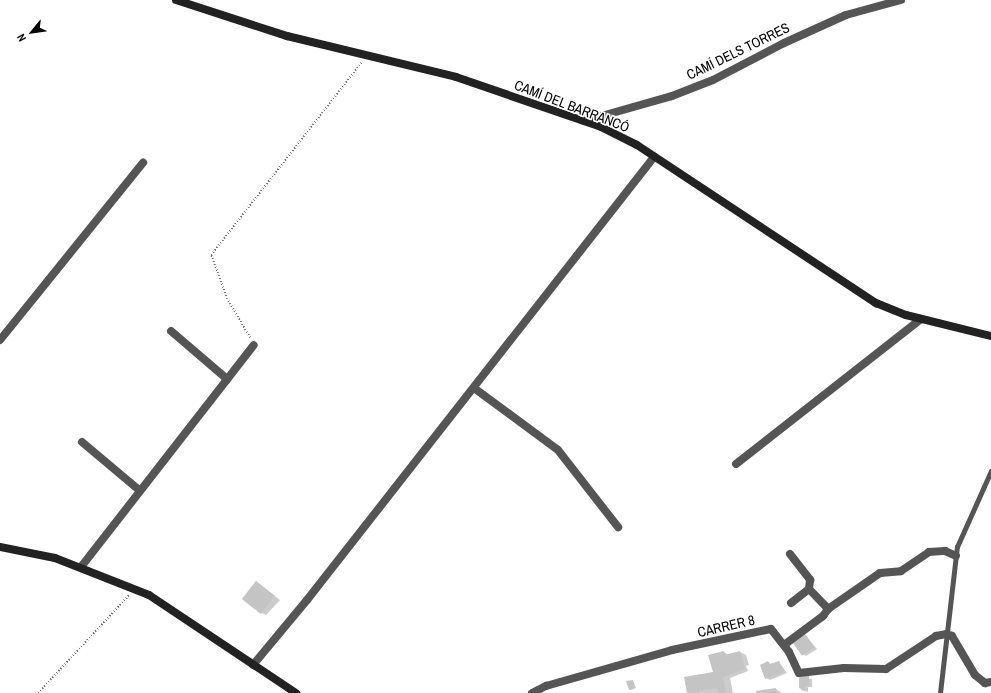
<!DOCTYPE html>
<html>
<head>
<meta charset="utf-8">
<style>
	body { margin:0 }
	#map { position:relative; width:991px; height:693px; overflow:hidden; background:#fff; font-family:"Archivo Narrow",sans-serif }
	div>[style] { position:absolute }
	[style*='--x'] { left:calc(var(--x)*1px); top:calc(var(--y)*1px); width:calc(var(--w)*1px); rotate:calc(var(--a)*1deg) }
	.shadow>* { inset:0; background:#0003 }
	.building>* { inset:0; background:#c4c4c4; transform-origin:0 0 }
	.path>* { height:1.5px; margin-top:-0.75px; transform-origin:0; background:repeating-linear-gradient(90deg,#777 0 1px,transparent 0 3px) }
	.lane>* { height:4.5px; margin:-2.25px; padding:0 2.25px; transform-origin:2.25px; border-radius:2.25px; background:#555 }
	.street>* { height:8px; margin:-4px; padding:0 4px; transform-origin:4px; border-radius:4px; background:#555 }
	.secondary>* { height:8px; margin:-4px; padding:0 4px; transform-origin:4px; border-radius:4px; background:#222 }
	span { translate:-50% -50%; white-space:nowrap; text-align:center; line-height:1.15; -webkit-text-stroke:3px #fff; paint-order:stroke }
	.street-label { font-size:14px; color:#000 }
	.north { position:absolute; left:12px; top:12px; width:40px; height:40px; -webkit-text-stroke:3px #fff; paint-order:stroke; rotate:241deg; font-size:11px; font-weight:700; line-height:16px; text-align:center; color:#000 }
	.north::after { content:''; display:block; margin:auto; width:14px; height:18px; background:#000; clip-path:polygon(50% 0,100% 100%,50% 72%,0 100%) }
</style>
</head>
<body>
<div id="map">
	<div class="shadow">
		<i style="clip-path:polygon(256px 582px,280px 600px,266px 615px,260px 612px)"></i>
		<i style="clip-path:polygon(805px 635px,817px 649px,806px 656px,802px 654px)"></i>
		<i style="clip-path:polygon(724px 652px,729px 655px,740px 652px,746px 655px,749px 665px,746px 666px,748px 671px,730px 678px,733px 693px,688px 693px,715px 673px)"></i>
		<i style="clip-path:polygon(779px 662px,787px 673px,770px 680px,766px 678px,761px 666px)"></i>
		<i style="clip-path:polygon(800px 677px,812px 679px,812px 687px,808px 687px,808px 692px,801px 690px)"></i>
		<i style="clip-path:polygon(633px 681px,636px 688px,631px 690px,629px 689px)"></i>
		<i style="clip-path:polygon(776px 689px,782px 693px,758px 693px)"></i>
	</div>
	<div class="building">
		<i style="left:256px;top:581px;width:24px;height:23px;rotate:38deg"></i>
		<i style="left:805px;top:634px;width:16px;height:15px;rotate:55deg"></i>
		<i style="clip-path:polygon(724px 651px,725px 655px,740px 651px,745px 669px,723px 677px,726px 693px,718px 693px,717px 688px,699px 691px,699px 693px,687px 693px,684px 677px,713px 672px,708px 655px)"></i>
		<i style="clip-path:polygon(768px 661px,770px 664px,779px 661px,784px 672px,765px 679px,760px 665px)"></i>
		<i style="clip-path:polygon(799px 676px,809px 676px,809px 686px,805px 686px,805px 691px,799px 688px)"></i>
		<i style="clip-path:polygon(633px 680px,635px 688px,629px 690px,626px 681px)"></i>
		<i style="clip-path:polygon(776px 688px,777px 693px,756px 693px,756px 691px)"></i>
	</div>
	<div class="path">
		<i style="--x:250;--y:338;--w:45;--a:-120.5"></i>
		<i style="--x:227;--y:299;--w:47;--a:-110"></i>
		<i style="--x:211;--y:255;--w:244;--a:-52"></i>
		<i style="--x:38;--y:693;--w:134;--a:-47.1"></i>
	</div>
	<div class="lane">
		<i style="--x:940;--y:693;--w:147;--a:-83.4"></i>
		<i style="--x:957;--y:547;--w:83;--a:-65.9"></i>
	</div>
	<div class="street">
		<i style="--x:584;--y:121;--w:91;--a:-15.9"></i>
		<i style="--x:672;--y:96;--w:44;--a:-21.3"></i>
		<i style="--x:713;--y:80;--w:80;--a:-27.5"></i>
		<i style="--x:784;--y:43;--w:68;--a:-24.3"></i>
		<i style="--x:846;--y:15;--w:57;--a:-15.3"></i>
		<i style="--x:171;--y:331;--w:74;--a:40.6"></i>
		<i style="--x:0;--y:340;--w:228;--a:-51.1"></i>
		<i style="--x:474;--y:388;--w:104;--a:36.4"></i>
		<i style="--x:558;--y:450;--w:98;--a:52.1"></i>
		<i style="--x:82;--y:442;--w:75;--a:40.1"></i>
		<i style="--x:736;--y:464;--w:235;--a:-38.1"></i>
		<i style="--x:790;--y:554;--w:33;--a:52"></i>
		<i style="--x:810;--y:580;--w:9;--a:96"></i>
		<i style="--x:809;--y:589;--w:28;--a:46"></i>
		<i style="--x:828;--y:609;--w:63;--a:-34.7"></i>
		<i style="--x:880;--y:573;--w:21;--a:-5"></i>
		<i style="--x:901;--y:571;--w:34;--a:-34"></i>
		<i style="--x:929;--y:552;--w:16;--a:-4"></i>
		<i style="--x:945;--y:551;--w:12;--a:24"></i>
		<i style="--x:81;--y:567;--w:281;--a:-52.1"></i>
		<i style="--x:791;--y:603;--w:23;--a:-38"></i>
		<i style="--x:784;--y:645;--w:49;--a:-36.6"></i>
		<i style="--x:823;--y:616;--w:9;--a:-54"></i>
		<i style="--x:253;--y:665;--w:85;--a:-50.3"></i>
		<i style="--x:307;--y:600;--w:563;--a:-51.93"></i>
		<i style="--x:532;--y:693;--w:16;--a:-27"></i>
		<i style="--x:546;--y:686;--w:131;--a:-15.9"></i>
		<i style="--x:672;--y:650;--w:101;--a:-12"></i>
		<i style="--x:771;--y:629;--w:29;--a:52"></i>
		<i style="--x:789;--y:652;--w:23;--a:65"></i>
		<i style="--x:799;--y:673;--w:45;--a:-6.3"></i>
		<i style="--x:844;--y:668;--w:42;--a:1.4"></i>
		<i style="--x:886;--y:669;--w:60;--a:-33.4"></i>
		<i style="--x:936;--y:636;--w:10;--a:-11"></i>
		<i style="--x:946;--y:634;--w:6;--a:18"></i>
		<i style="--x:952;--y:636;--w:45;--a:59.5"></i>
		<i style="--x:975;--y:675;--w:13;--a:39"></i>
		<i style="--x:985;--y:683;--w:6;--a:-9"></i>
	</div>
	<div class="secondary">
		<i style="--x:176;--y:0;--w:117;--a:18"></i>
		<i style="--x:287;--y:36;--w:174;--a:13.6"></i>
		<i style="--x:456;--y:77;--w:153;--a:19"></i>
		<i style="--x:601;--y:127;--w:40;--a:26.6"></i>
		<i style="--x:637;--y:145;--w:287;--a:33.5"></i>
		<i style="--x:876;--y:303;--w:32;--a:22"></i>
		<i style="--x:906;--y:315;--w:88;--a:13.9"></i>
		<i style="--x:0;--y:547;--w:56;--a:11.3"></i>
		<i style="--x:55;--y:558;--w:101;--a:21.5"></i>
		<i style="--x:149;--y:595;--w:177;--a:33.7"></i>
	</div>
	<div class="street-label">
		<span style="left:738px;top:51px;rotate:-26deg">CAMÍ DELS TORRES</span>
		<span style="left:572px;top:106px;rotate:21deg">CAMÍ DEL BARRANCÓ</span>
		<span style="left:726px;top:626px;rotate:-13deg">CARRER 8</span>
	</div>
	<div class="north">N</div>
</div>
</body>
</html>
